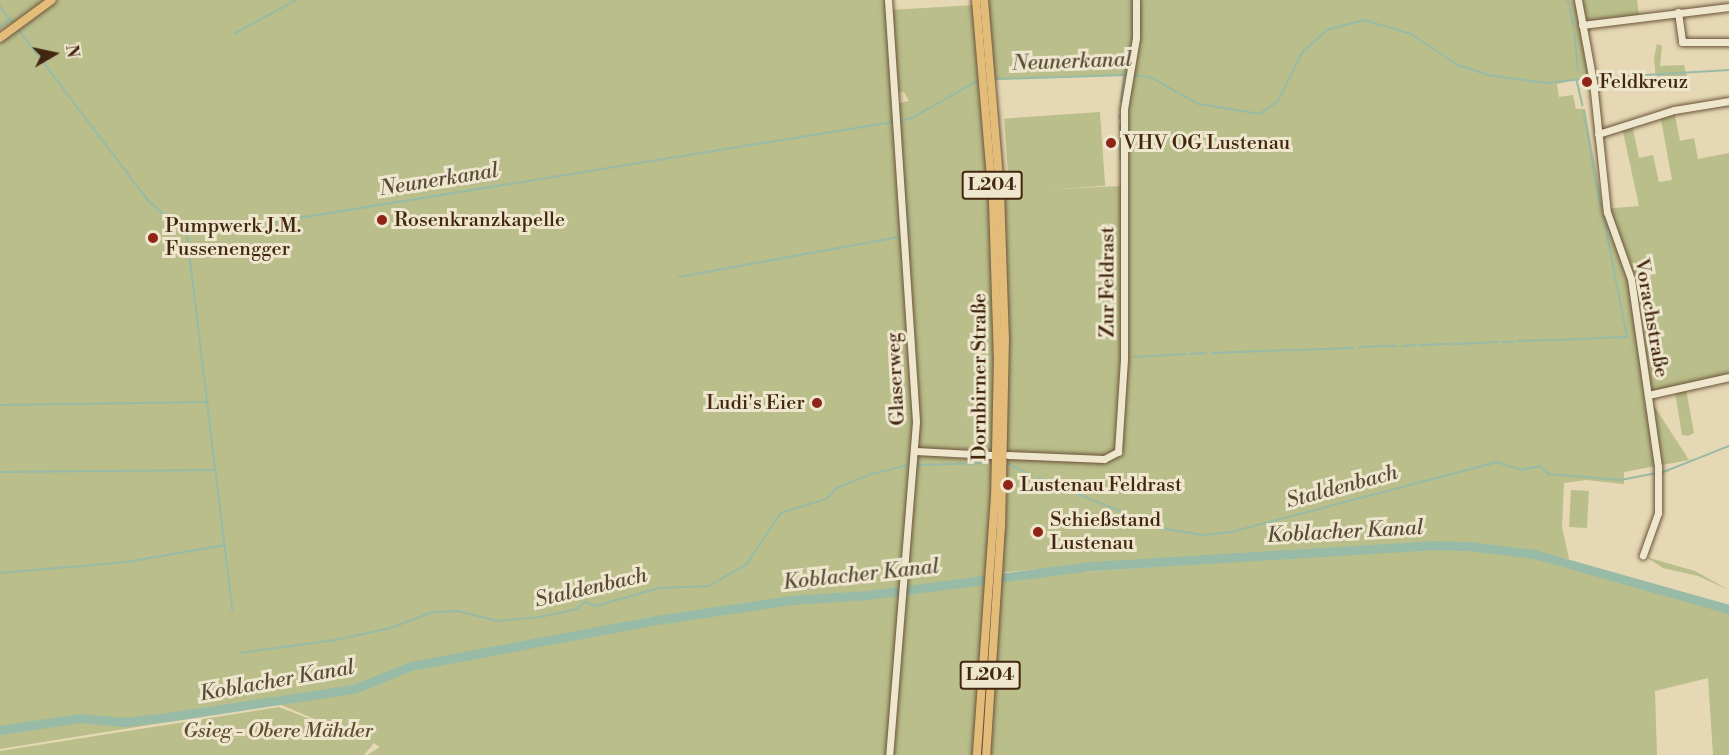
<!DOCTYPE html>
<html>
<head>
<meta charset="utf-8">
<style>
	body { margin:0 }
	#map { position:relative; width:1729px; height:755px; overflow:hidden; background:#e6d8b4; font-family:"Libre Bodoni",serif }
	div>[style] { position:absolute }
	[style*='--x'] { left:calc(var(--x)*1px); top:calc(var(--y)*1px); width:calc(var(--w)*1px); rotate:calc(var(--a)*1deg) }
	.green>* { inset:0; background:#b9be8a; transform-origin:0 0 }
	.stream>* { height:1.5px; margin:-0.75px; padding:0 0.75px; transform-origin:0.75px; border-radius:0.75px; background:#97bba7 }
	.river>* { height:9px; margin:-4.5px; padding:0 4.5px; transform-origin:4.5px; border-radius:4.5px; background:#97bba7 }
	.roads { filter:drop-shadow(0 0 2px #6b5239) drop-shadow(0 0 2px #6b5239) }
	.minor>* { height:7px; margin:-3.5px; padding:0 3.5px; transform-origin:3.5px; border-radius:3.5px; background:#efe6ce }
	.major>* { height:8px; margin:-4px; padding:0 4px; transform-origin:4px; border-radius:4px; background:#e3bc7a }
	.dots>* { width:16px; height:16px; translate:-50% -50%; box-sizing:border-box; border:3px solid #efe6ce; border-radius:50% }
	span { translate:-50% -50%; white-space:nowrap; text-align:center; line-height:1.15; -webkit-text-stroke:6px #efe6ce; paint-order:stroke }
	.shield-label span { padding:2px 4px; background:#efe6ce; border:2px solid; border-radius:4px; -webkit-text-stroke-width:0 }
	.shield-label { font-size:18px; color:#422610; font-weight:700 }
	.poi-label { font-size:20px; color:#422610 }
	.left { translate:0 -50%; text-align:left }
	.right { translate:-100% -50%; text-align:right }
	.street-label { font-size:20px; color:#422610 }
	.park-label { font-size:20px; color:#604c2e; font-style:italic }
	.water-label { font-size:21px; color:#574b36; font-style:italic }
	.north { position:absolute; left:24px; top:24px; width:60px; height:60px; -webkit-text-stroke:4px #efe6ce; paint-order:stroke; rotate:81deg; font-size:16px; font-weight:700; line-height:24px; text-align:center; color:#422610 }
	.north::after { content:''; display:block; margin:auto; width:21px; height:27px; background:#422610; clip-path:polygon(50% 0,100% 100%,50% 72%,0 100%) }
</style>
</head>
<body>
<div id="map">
	<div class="green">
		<i style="clip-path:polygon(0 0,46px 0,0 31px)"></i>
		<i style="clip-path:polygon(55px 0,886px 0,896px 104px,909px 101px,904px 92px,896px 93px,890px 10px,974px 5px,997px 192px,1122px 186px,1138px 0,1575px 0,1590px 76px,1557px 84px,1559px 97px,1573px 95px,1576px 109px,1585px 109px,1603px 209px,1639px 206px,1622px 127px,1632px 124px,1639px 158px,1653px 155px,1659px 182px,1672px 180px,1660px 114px,1674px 110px,1680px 141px,1694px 138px,1698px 159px,1729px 153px,1729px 377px,1648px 395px,1626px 264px,1647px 395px,1689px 460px,1624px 472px,1624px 478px,1630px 479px,1656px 474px,1624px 480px,1624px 484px,1586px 480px,1564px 483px,1562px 527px,1569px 559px,1464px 543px,1412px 543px,1101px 563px,986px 574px,986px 579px,1414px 548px,1474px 549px,1541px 558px,1729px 612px,1729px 755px,1713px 755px,1708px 678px,1655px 691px,1657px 755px,367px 755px,380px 747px,374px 743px,364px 755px,0 755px,0 751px,279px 707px,364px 740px,279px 704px,0 749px,0 39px)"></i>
		<i style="clip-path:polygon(987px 0,1134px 0,1135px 27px,1127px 75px,994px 80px)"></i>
		<i style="clip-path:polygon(1581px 0,1637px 0,1639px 15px,1587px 21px)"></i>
		<i style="clip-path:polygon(1657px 44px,1662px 46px,1660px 66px,1684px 65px,1687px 77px,1656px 80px,1654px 58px)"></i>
		<i style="left:1100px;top:112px;width:74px;height:96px;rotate:86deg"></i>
		<i style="clip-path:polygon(1686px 389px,1694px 433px,1688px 436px,1682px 435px,1675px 392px)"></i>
		<i style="left:1571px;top:490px;width:18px;height:37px;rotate:3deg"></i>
		<i style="clip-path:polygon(1646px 557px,1695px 571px,1729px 590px,1698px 576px,1663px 568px)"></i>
	</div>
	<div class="stream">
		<i style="--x:1131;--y:0;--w:4;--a:90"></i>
		<i style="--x:1568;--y:0;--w:4;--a:76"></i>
		<i style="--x:0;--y:6;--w:23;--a:52"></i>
		<i style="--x:1132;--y:9;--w:7;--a:90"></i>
		<i style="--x:1570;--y:9;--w:18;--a:77"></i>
		<i style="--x:1132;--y:21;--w:6;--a:90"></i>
		<i style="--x:0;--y:27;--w:11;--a:-41"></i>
		<i style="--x:19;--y:30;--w:215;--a:52.8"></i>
		<i style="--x:149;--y:201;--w:36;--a:42"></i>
		<i style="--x:176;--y:225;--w:26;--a:21"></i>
		<i style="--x:200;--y:234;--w:702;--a:-9.18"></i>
		<i style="--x:1132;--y:33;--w:1;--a:-90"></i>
		<i style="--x:234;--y:34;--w:71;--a:-28.7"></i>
		<i style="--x:1575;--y:34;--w:36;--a:85"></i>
		<i style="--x:1131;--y:39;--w:2;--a:-90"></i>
		<i style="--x:1130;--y:49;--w:1;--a:-90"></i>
		<i style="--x:1127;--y:61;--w:3;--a:-72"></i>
		<i style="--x:1133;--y:75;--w:17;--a:7"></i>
		<i style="--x:1150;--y:77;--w:56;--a:28.9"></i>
		<i style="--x:1199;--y:104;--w:62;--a:9.3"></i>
		<i style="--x:1260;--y:114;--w:22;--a:-36"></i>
		<i style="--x:1278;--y:101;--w:54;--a:-63.4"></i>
		<i style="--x:1302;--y:53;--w:34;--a:-43"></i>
		<i style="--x:1327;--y:30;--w:38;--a:-15"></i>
		<i style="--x:1364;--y:20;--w:50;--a:16.3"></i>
		<i style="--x:1412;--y:34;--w:55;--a:34"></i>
		<i style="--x:1458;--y:65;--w:32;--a:18"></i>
		<i style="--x:1488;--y:75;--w:60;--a:7.7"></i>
		<i style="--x:1547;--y:83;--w:44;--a:-6.5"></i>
		<i style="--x:1596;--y:78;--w:133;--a:-3.4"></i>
		<i style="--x:997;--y:79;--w:131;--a:-1.7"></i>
		<i style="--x:1577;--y:80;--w:26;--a:77"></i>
		<i style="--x:1121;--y:102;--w:32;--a:-83"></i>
		<i style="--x:1120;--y:110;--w:2;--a:-63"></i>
		<i style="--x:1584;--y:111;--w:97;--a:79.9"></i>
		<i style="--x:1120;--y:115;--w:4;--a:90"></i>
		<i style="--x:898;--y:122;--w:17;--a:-17"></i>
		<i style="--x:914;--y:117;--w:73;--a:-29.7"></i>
		<i style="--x:1120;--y:135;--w:10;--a:-90"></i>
		<i style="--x:1120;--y:142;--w:17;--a:87"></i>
		<i style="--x:901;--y:143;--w:91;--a:85"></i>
		<i style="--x:187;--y:232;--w:381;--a:83.1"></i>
		<i style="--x:679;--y:277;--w:225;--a:-10.3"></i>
		<i style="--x:1600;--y:338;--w:27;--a:-2"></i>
		<i style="--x:1627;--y:337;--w:123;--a:-101.2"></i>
		<i style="--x:1586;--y:339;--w:12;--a:-5"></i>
		<i style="--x:1518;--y:341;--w:64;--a:-1.8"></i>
		<i style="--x:1502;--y:342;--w:12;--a:0"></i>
		<i style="--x:1457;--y:344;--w:41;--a:-2.8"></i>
		<i style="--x:1420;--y:345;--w:33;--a:-2"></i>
		<i style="--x:1402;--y:346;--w:14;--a:-4"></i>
		<i style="--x:1359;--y:347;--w:38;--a:-2"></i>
		<i style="--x:1297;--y:350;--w:56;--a:-2"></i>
		<i style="--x:1212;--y:353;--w:82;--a:-2.1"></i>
		<i style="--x:1190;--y:354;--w:16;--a:-4"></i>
		<i style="--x:1134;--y:357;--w:52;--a:-3.3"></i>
		<i style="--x:0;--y:405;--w:206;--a:-0.8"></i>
		<i style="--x:1009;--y:464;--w:25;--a:26"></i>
		<i style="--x:919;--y:465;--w:71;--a:-1.6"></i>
		<i style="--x:0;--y:472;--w:215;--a:-0.5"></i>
		<i style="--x:1661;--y:473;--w:73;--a:-21.7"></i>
		<i style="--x:1039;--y:478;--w:133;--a:22.1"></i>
		<i style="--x:1162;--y:528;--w:42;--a:9.7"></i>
		<i style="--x:1203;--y:535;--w:28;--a:-6"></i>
		<i style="--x:1231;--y:532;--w:275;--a:-14.7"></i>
		<i style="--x:1497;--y:462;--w:25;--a:18"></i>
		<i style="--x:1521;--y:470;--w:19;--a:-12"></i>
		<i style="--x:1540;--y:466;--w:12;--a:42"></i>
		<i style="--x:1549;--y:474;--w:72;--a:4.8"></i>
		<i style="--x:1621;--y:480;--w:36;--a:-11"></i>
		<i style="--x:0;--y:573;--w:127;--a:-5"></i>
		<i style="--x:127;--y:562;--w:99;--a:-9.8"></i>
		<i style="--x:240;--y:653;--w:96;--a:-7.8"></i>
		<i style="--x:335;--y:640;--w:57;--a:-12.1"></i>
		<i style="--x:391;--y:628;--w:45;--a:-20.9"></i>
		<i style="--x:433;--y:612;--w:25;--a:-2"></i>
		<i style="--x:458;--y:611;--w:41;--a:14"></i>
		<i style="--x:498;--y:621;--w:42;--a:-5.4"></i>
		<i style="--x:540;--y:617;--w:38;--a:-12"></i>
		<i style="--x:577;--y:609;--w:11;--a:-41"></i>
		<i style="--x:585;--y:602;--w:12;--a:20"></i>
		<i style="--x:596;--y:606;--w:66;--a:-15.9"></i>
		<i style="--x:659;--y:588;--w:50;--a:-2.3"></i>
		<i style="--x:709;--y:586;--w:43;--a:-29.6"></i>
		<i style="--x:746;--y:565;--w:63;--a:-56.1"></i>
		<i style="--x:781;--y:513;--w:47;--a:-17.3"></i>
		<i style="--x:826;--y:499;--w:16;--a:-45"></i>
		<i style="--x:837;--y:488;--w:38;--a:-22"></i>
		<i style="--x:872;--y:474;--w:38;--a:-14"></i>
	</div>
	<div class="river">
		<i style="--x:0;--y:730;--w:81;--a:-8.5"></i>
		<i style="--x:80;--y:718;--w:45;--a:5.1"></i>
		<i style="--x:125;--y:722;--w:43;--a:-6.6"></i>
		<i style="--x:168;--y:717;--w:188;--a:-8.6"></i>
		<i style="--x:354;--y:689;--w:61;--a:-22"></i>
		<i style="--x:411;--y:666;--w:249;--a:-10.6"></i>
		<i style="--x:656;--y:620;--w:137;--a:-8.4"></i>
		<i style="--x:792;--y:600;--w:76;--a:-3.8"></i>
		<i style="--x:868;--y:595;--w:226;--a:-7.4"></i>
		<i style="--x:1092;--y:566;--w:341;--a:-3.5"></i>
		<i style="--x:1432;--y:545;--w:37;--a:2"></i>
		<i style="--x:1469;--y:546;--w:65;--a:7"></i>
		<i style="--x:1534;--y:554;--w:203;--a:15.8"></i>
	</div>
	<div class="roads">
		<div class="minor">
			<i style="--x:888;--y:0;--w:423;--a:86.2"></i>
			<i style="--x:916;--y:422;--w:334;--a:94.6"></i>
			<i style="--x:1578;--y:0;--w:83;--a:79.6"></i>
			<i style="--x:1593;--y:82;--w:131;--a:83.9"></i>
			<i style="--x:1607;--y:212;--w:71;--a:70.3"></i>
			<i style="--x:1631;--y:279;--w:189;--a:81.8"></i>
			<i style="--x:1658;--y:466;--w:47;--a:90"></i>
			<i style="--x:1658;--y:513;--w:45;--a:109.7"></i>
			<i style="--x:1678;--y:12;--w:30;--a:82"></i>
			<i style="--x:1682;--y:42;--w:47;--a:0"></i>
			<i style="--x:1582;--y:25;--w:148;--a:-7"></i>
			<i style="--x:1598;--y:134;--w:80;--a:-17.5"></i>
			<i style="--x:1674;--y:110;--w:56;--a:-9.3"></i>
			<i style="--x:1648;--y:395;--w:83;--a:-12.5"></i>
			<i style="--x:916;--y:451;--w:75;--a:3.1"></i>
			<i style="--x:1008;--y:455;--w:96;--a:2.4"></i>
			<i style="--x:1104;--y:459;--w:16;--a:-27"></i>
			<i style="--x:1118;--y:452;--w:93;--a:-86.3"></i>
			<i style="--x:1124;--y:359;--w:250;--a:-90"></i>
			<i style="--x:1124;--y:109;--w:72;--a:-80.4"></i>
			<i style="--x:1136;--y:38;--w:38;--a:-90"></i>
		</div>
		<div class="major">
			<i style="--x:976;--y:0;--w:203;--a:85.2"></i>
			<i style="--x:993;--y:202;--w:155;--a:88.2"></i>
			<i style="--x:998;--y:357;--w:139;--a:91.2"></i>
			<i style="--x:995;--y:496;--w:260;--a:94"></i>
			<i style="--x:984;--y:0;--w:192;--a:85.2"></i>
			<i style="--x:1000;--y:191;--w:147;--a:88.1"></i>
			<i style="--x:1005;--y:338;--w:188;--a:91.2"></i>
			<i style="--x:1001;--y:526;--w:229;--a:93.7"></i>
			<i style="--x:0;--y:38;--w:64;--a:-36.2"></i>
		</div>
	</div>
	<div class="dots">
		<i style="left:1587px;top:82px;background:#8f2418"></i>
		<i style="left:1111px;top:143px;background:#8f2418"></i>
		<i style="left:382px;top:220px;background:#8f2418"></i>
		<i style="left:153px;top:238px;background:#8f2418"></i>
		<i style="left:817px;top:403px;background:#8f2418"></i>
		<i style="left:1008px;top:485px;background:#8f2418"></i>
		<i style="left:1038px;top:532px;background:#8f2418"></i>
	</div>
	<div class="shield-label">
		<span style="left:992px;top:185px">L204</span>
		<span style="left:990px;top:675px">L204</span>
	</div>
	<div class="poi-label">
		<span class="left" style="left:1599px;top:82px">Feldkreuz</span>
		<span class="left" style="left:1123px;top:143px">VHV OG Lustenau</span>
		<span class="left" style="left:394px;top:220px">Rosenkranzkapelle</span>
		<span class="left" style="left:165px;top:238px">Pumpwerk J.M.<br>Fussenengger</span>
		<span class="right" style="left:805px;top:403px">Ludi's Eier</span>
		<span class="left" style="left:1020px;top:485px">Lustenau Feldrast</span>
		<span class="left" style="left:1050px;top:532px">Schießstand<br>Lustenau</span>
	</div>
	<div class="street-label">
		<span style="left:1108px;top:282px;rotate:-90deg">Zur Feldrast</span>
		<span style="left:1651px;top:318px;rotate:80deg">Vorachstraße</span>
		<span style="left:980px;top:377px;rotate:-90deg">Dornbirner Straße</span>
		<span style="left:896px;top:379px;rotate:-93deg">Glaserweg</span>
	</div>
	<div class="park-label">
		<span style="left:278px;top:731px">Gsieg - Obere Mähder</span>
	</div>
	<div class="water-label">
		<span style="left:1072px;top:62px;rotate:-2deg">Neunerkanal</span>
		<span style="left:439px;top:180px;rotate:-9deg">Neunerkanal</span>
		<span style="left:1342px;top:487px;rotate:-15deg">Staldenbach</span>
		<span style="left:1345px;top:532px;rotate:-3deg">Koblacher Kanal</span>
		<span style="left:861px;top:575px;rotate:-6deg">Koblacher Kanal</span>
		<span style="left:591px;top:588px;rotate:-13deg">Staldenbach</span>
		<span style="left:277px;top:681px;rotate:-10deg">Koblacher Kanal</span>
	</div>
	<div class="north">N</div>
</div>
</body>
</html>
